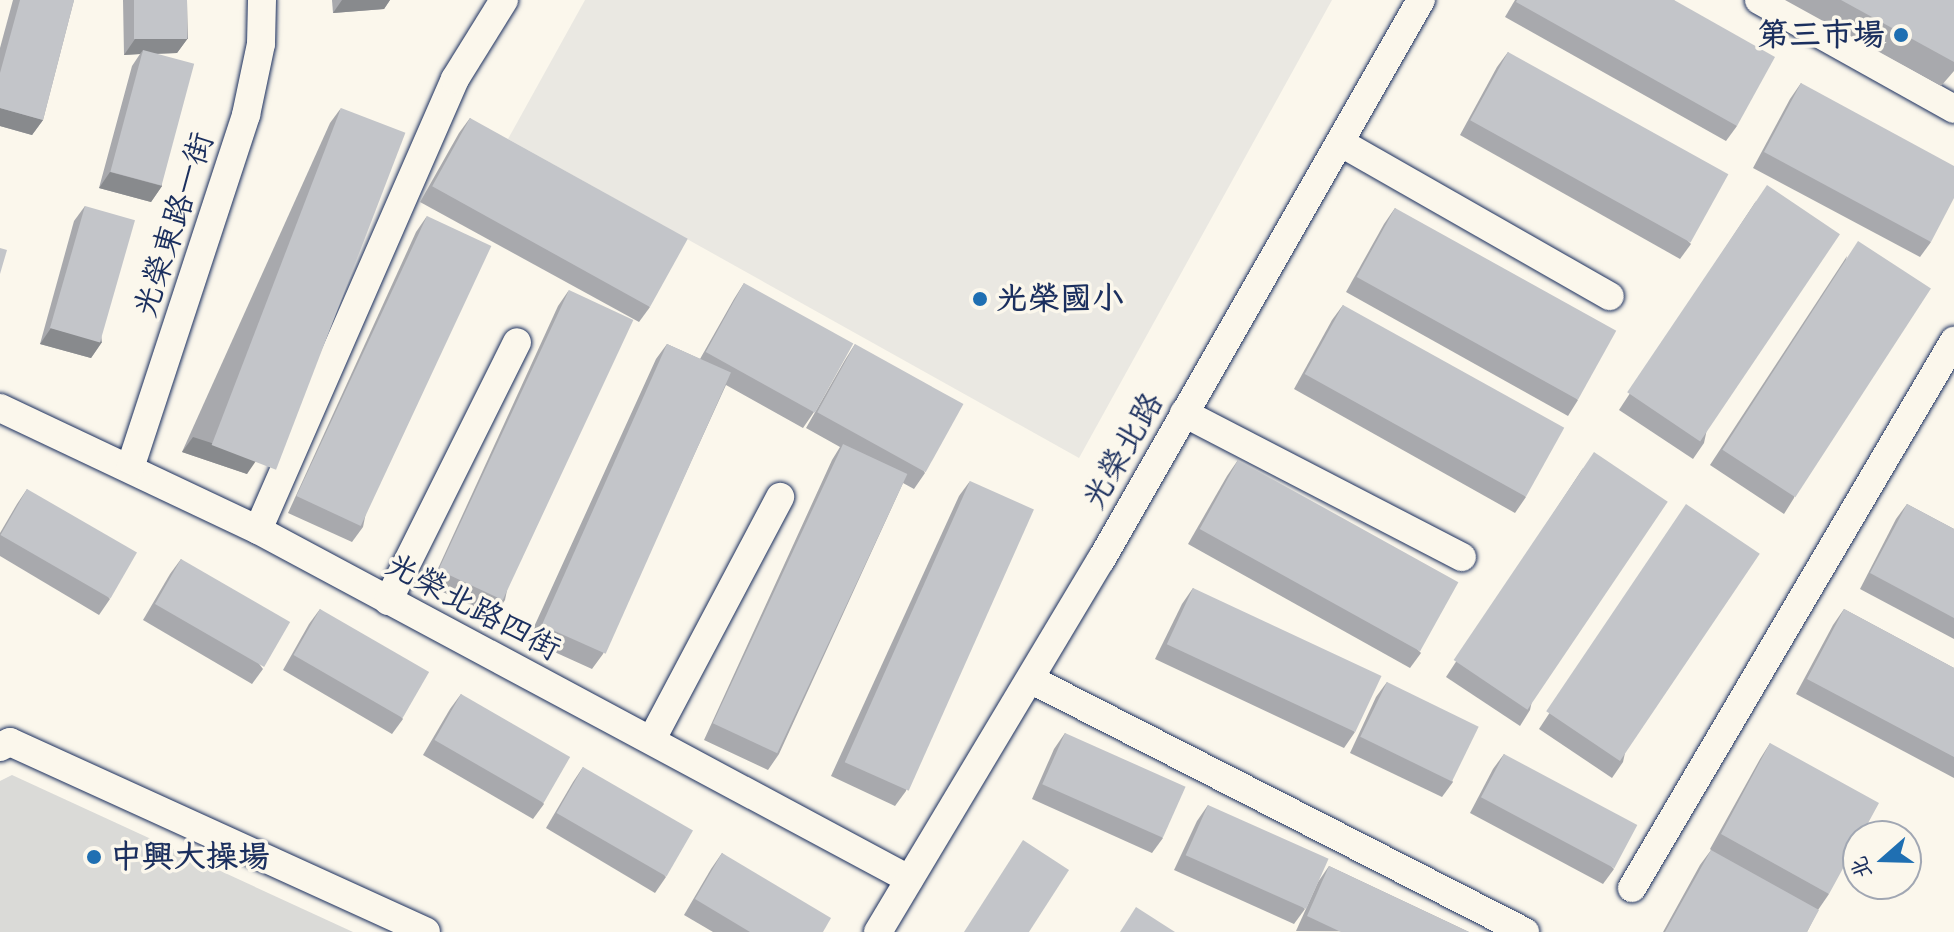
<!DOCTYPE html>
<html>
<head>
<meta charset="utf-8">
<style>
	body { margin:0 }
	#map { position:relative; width:1954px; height:932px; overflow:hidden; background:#fbf7ec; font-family:Caveat,"LXGW WenKai TC",sans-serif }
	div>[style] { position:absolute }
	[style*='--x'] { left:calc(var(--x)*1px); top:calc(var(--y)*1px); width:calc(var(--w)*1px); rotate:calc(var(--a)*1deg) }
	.built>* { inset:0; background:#eae8e2 }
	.green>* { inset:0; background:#dadad7 }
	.roads { filter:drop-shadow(0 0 2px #1b2f5e) drop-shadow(0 0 2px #1b2f5e) }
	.minor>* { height:28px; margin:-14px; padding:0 14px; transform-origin:14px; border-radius:14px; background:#fbf7ec }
	.wall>* { inset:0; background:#a8a9ad }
	.shaded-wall>* { inset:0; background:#888a8d }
	.building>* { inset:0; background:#c3c5c9; transform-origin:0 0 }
	.dots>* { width:22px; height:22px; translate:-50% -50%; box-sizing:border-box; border:4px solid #fbf7ec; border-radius:50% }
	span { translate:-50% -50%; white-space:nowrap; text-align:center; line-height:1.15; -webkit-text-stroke:7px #fbf7ec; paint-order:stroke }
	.poi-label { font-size:32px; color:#1b2f5e; font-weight:700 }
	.right { translate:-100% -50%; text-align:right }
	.left { translate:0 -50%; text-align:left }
	.street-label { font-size:32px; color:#1b2f5e }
	.north { position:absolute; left:1842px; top:820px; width:80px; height:80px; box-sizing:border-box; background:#fbf7ec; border:2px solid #a1a7b3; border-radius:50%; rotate:250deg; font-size:22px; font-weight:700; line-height:32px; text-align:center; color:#1b2f5e }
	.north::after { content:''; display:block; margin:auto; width:28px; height:36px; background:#1f6fb2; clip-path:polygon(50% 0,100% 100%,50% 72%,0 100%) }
</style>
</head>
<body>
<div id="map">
	<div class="built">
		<i style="clip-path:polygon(585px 0,1332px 0,1079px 458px,508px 139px)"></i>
	</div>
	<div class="green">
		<i style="clip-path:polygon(12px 775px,353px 932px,0 932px,0 781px)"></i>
	</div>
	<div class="roads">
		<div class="minor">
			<i style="--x:1759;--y:0;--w:223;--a:29.2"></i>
			<i style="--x:1343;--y:144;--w:307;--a:29.7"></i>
			<i style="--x:0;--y:408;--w:285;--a:25.3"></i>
			<i style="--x:258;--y:530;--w:739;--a:28.2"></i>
			<i style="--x:1184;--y:413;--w:313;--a:27.4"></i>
			<i style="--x:130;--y:468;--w:372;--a:-71.8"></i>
			<i style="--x:246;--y:115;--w:73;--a:-78.1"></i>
			<i style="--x:261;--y:44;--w:44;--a:-88.7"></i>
			<i style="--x:258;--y:530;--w:492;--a:-66.4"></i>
			<i style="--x:455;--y:79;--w:93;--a:-58.2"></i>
			<i style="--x:388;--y:601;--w:289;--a:-63.5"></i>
			<i style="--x:1030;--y:679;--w:556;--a:27.07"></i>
			<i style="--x:652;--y:739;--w:274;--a:-62.1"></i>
			<i style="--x:0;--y:747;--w:11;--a:-27"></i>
			<i style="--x:10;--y:742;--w:457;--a:24.5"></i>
			<i style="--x:1632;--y:888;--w:635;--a:-59.52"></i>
			<i style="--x:878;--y:932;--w:434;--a:-59.1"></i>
			<i style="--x:1101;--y:560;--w:645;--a:-60.26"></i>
		</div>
	</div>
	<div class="wall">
		<i style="clip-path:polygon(13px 0,74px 0,43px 120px,32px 135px,0 126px,0 48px)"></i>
		<i style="clip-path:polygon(123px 0,187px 0,188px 38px,177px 53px,158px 54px,162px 186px,151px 202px,99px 188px,132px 66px,140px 54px,124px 55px)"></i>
		<i style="clip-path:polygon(332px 0,390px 0,384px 9px,333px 13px)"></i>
		<i style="clip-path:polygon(1515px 0,1674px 0,1737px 126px,1726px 141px,1505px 17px)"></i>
		<i style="clip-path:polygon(1785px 0,1954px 0,1954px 71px,1941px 86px)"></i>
		<i style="clip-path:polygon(1508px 52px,1691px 244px,1680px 259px,1460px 135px,1497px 67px)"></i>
		<i style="clip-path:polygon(1801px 83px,1931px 242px,1920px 257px,1753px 168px,1790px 99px)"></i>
		<i style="clip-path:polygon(341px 108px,247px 474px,182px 452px,330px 123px)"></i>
		<i style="clip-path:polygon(470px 118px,650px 307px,639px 322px,420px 202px,459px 133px)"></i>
		<i style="clip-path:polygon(1756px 201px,1704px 443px,1693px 459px,1619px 410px)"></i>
		<i style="clip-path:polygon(85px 206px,102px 342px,91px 358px,40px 344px,74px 221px)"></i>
		<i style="clip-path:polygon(1395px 208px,1578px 400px,1568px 416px,1346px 292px,1384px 224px)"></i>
		<i style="clip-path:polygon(427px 216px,363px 527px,352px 542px,288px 513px,416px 232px)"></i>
		<i style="clip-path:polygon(1847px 256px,1794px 498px,1784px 514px,1710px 465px)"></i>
		<i style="clip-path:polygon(744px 283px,814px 412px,803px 428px,726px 385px,603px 654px,592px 669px,528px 640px,656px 359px,667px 344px,700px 359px,734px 299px)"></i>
		<i style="clip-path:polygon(569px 290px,505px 600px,494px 616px,430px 586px,558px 306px)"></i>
		<i style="clip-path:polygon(1343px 305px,1526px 497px,1515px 513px,1294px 389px,1332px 320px)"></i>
		<i style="clip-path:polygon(855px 344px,925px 473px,914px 489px,903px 483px,779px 754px,768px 770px,704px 740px,832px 460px,840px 447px,806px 428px,845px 360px)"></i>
		<i style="clip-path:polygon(1238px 460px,1421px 653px,1410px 668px,1188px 544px,1227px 476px)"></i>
		<i style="clip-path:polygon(1583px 468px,1530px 710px,1520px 726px,1446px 677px)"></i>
		<i style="clip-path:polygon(970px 481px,906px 791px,895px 806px,831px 776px,959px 496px)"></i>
		<i style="clip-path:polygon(27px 489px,110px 599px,99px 615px,0 556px,0 533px,17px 504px)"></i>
		<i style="clip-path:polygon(1907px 504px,1954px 529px,1954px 639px,1860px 589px,1896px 519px)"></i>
		<i style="clip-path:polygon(1676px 520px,1623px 762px,1612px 778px,1539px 729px)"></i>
		<i style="clip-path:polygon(181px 559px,263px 669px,252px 684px,143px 620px,170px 574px)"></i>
		<i style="clip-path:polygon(1193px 588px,1355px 732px,1344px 748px,1155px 659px,1182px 604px)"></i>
		<i style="clip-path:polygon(320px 609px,403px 719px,392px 734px,283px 670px,309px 624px)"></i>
		<i style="clip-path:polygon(1844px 609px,1954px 668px,1954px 778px,1796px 694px,1833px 625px)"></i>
		<i style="clip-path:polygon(1387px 682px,1453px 782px,1442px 797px,1350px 753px,1376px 697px)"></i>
		<i style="clip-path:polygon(461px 694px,544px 804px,533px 819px,423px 755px,450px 709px)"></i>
		<i style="clip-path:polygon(1065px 733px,1163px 838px,1152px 853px,1032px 799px,1054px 749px)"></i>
		<i style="clip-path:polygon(1770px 743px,1829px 894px,1818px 910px,1807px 932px,1663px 932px,1700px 865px,1711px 850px,1710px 849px,1760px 759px)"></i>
		<i style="clip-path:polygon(1504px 754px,1614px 869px,1603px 884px,1470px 813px,1493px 769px)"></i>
		<i style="clip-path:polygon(583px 767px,666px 877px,655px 893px,546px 828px,573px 782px)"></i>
		<i style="clip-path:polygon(1208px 805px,1305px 909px,1294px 924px,1174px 870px,1197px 821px)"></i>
		<i style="clip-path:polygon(722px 853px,823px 932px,713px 932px,684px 915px,711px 869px)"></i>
		<i style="clip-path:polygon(1329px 866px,1469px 932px,1296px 931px,1318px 882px)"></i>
	</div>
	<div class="shaded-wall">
		<i style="clip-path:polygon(342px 0,390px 0,384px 9px,333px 13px)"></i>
		<i style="clip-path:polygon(188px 38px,177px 53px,142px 54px,143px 50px,140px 54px,124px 55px,135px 39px)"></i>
		<i style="clip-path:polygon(0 108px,43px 120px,32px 135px,0 126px)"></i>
		<i style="clip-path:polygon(110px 172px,162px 186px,151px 202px,99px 188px)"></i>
		<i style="clip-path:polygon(51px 328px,102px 342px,91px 358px,40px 344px)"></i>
		<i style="clip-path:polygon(193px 437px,258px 458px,247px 474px,182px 452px)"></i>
	</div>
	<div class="building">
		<i style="clip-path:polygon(20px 0,74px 0,43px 120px,0 108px,0 73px)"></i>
		<i style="left:134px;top:0;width:53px;height:39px"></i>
		<i style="clip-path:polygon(1517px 0,1674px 0,1775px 57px,1737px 126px,1516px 2px)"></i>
		<i style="clip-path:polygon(1841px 0,1954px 0,1954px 62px)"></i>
		<i style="left:143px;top:50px;width:53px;height:126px;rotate:15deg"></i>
		<i style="left:1508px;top:52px;width:252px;height:78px;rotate:29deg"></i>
		<i style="clip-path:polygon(1801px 83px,1954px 166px,1954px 198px,1931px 242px,1764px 152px)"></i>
		<i style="left:341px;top:108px;width:69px;height:361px;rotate:21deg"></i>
		<i style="left:470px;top:118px;width:249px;height:78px;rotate:29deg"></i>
		<i style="left:1767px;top:185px;width:88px;height:250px;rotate:34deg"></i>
		<i style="left:85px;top:206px;width:52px;height:127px;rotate:16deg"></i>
		<i style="left:1395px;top:208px;width:253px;height:79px;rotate:29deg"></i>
		<i style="left:427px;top:216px;width:71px;height:309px;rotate:25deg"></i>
		<i style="left:1858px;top:241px;width:87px;height:249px;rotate:33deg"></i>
		<i style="clip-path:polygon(0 248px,7px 250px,0 274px)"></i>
		<i style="left:744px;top:283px;width:125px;height:79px;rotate:29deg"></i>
		<i style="left:569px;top:290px;width:71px;height:309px;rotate:25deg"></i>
		<i style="left:1343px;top:305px;width:253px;height:79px;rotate:29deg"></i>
		<i style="left:667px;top:344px;width:70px;height:308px;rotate:24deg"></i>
		<i style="left:855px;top:344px;width:124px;height:78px;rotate:29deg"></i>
		<i style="left:843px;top:444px;width:71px;height:308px;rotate:25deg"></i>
		<i style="left:1594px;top:452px;width:89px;height:251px;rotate:34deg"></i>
		<i style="left:1238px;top:460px;width:252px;height:79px;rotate:29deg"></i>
		<i style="left:970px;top:481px;width:70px;height:308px;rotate:24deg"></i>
		<i style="left:27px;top:489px;width:127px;height:53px;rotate:30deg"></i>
		<i style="left:1686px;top:504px;width:89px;height:250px;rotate:34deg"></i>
		<i style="clip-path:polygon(1907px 504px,1954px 529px,1954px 618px,1870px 573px)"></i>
		<i style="left:181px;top:559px;width:126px;height:52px;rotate:30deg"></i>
		<i style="left:1193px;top:588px;width:208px;height:62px;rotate:25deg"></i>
		<i style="left:320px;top:609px;width:126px;height:53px;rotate:30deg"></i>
		<i style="clip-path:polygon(1844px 609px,1954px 668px,1954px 757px,1807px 679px)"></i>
		<i style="left:1387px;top:682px;width:102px;height:61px;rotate:26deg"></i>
		<i style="left:461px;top:694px;width:126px;height:53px;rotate:30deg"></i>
		<i style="left:1065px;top:733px;width:132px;height:56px;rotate:24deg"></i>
		<i style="clip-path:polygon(1770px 743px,1879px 803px,1861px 836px,1858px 836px,1858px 841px,1829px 894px,1721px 834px)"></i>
		<i style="left:1504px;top:754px;width:151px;height:49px;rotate:28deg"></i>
		<i style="left:583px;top:767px;width:127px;height:53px;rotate:30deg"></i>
		<i style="left:1208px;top:805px;width:132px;height:55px;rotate:24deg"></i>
		<i style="clip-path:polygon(1023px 840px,1069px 870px,1029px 932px,964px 932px)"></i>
		<i style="clip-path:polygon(1711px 850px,1819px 910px,1807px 932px,1665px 932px)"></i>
		<i style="clip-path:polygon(722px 853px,831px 918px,823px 932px,750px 932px,695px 899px)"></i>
		<i style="clip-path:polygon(1329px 866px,1469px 932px,1341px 932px,1307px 916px)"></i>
		<i style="clip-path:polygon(1136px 907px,1175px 932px,1120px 932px)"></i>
	</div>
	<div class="dots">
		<i style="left:1901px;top:35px;background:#1f6fb2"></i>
		<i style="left:980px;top:299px;background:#1f6fb2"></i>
		<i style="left:94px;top:857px;background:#1f6fb2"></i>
	</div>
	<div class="poi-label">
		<span class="right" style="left:1885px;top:35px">第三市場</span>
		<span class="left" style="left:996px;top:299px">光榮國小</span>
		<span class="left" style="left:110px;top:857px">中興大操場</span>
	</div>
	<div class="street-label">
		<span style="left:174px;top:225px;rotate:-72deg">光榮東路一街</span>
		<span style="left:1123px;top:451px;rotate:-60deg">光榮北路</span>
		<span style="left:473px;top:607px;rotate:28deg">光榮北路四街</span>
	</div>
	<div class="north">北</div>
</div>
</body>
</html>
